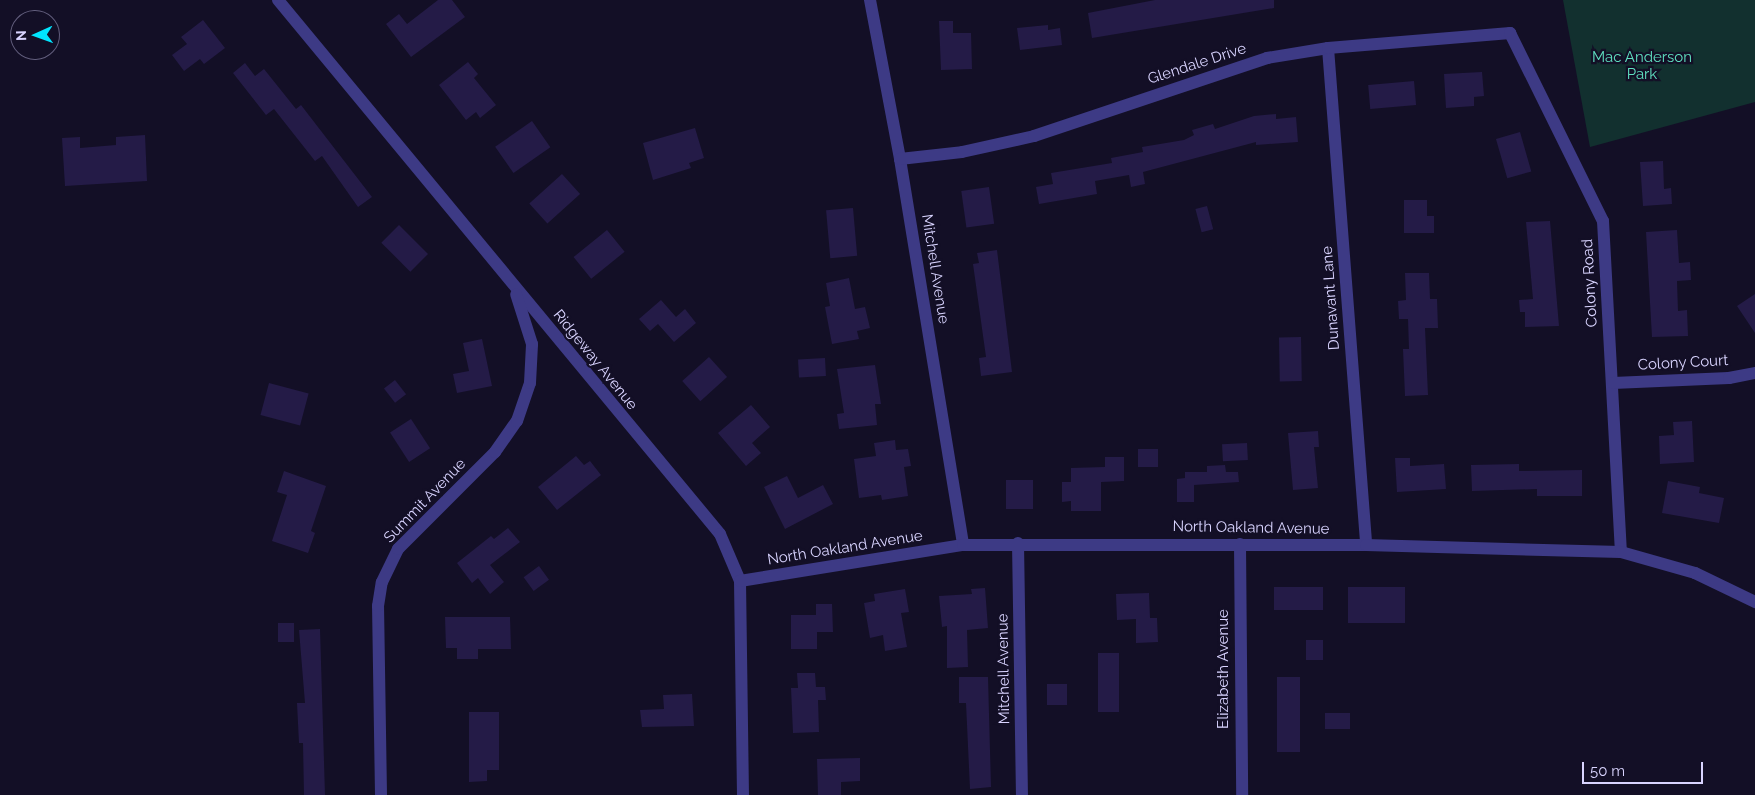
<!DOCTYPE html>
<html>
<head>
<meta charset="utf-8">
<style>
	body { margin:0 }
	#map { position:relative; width:1755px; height:795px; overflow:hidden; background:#130f26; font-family:Raleway,sans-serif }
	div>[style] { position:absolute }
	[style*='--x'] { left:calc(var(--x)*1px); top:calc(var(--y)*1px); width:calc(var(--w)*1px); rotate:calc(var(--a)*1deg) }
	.green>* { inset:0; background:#12302f }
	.building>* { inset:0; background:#241b47; transform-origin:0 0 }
	.minor>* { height:12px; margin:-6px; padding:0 6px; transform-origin:6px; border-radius:6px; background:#3d3a85 }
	span { translate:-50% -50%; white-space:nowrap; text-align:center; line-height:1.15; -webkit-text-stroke:4.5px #130f26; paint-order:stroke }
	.park-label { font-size:15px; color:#5fe0c0 }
	.street-label { font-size:15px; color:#d9d4ff }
	.north { position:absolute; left:10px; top:10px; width:50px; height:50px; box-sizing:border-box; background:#130f26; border:1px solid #625e7d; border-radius:50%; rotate:268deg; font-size:14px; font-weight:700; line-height:20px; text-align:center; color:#d9d4ff }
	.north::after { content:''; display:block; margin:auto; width:18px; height:22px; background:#00e5ff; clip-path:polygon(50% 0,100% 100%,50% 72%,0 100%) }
	.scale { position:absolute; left:1582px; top:762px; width:121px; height:22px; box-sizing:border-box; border:2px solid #d9d4ff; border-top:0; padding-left:6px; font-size:15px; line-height:18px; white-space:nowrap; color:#d9d4ff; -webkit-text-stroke:4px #130f26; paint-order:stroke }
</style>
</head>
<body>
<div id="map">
	<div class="green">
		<i style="clip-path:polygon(1563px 0,1755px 0,1755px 102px,1590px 147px)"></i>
	</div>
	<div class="building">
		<i style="clip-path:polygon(438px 0,452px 0,465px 17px,411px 57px,386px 24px,399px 14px,407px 24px)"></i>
		<i style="clip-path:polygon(1155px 0,1274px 0,1274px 8px,1092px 38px,1088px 13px)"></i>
		<i style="clip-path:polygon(203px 20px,225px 48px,204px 64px,200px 59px,184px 71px,172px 55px,187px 44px,181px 37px)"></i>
		<i style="clip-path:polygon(939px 21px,953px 21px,953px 33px,971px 33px,972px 69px,941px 70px)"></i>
		<i style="clip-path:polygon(1048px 25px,1048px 30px,1060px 28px,1062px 45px,1020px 50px,1017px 28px)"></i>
		<i style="clip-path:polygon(468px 62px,478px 74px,474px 78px,496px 105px,480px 118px,476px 112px,466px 120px,439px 85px)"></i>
		<i style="clip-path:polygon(245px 63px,255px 76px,264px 69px,296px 109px,301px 105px,372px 197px,358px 207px,322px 156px,315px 161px,274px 109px,266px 115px,233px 73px)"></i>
		<i style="clip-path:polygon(1482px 72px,1484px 96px,1474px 97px,1474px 106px,1446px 108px,1444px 74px)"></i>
		<i style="left:1414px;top:81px;width:24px;height:46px;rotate:85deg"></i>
		<i style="clip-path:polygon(1276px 114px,1276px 119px,1296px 117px,1298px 142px,1256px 145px,1256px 142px,1143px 172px,1145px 184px,1131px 187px,1129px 175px,1095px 181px,1097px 194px,1039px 204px,1036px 187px,1053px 184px,1051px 173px,1112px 163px,1111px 158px,1143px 152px,1142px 147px,1184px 140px,1194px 135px,1192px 130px,1213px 124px,1215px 129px,1254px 116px)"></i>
		<i style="left:532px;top:121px;width:32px;height:45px;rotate:55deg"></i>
		<i style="clip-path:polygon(695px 128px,704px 158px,689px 163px,691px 168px,653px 180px,643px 143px)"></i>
		<i style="left:1520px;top:132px;width:41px;height:25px;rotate:74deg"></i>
		<i style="clip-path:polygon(145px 135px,147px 181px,65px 186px,62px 138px,80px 137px,80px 148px,116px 145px,116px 137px)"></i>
		<i style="clip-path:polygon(1663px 161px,1664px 189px,1671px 188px,1672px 204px,1643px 206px,1640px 162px)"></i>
		<i style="left:562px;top:174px;width:27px;height:44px;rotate:48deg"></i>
		<i style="left:989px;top:187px;width:37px;height:28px;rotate:82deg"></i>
		<i style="clip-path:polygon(1404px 200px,1427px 200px,1427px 216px,1434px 216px,1434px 233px,1404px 233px)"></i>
		<i style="left:1207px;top:206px;width:24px;height:12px;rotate:75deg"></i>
		<i style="left:853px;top:208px;width:48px;height:27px;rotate:85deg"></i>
		<i style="clip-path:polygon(1550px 221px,1559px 326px,1525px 327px,1525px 312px,1520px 312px,1519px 300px,1533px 299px,1526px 222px)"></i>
		<i style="left:399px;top:225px;width:41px;height:25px;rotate:45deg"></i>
		<i style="left:607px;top:230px;width:28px;height:43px;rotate:51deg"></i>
		<i style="clip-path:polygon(1677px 230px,1679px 263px,1690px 262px,1691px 280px,1677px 281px,1678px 311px,1687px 310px,1688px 336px,1652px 337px,1646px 232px)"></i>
		<i style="clip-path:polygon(997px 250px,1012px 372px,981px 376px,979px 358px,986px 357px,973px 264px,979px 263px,977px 253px)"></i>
		<i style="clip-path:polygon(1405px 273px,1429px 273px,1430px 299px,1437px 299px,1438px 328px,1425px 328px,1428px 395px,1405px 396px,1403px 349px,1409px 349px,1408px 319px,1399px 319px,1398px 301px,1406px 300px)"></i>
		<i style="clip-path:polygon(849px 278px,855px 309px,865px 307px,870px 328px,857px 331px,859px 339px,832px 344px,825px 307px,830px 306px,826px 283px)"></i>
		<i style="clip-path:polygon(1755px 294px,1755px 333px,1737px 306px)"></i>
		<i style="clip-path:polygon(661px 300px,676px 317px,685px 309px,696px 323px,674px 342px,658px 324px,650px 331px,639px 319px)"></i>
		<i style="left:1301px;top:337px;width:44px;height:22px;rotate:89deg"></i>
		<i style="clip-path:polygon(482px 339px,492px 386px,457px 393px,453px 374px,469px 371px,463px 343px)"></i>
		<i style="left:709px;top:357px;width:27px;height:36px;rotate:48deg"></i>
		<i style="left:825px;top:358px;width:18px;height:27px;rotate:87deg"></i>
		<i style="clip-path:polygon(875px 365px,881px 404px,875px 404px,877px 425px,839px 429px,837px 414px,844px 413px,837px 369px)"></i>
		<i style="left:395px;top:380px;width:18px;height:14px;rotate:52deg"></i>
		<i style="left:269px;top:383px;width:41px;height:33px;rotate:15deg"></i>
		<i style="clip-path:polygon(751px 405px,770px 427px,752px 443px,761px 453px,746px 466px,718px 433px)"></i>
		<i style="left:411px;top:419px;width:35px;height:25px;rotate:57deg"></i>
		<i style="clip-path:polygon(1692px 421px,1694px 462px,1660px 464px,1659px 436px,1674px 435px,1673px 422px)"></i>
		<i style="clip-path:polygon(1318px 431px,1319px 447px,1314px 447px,1318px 488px,1293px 490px,1288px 433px)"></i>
		<i style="clip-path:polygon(895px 440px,896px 450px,908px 449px,911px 466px,904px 467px,908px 496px,882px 500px,881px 495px,859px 498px,854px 459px,876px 456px,874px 443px)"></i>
		<i style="left:1247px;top:443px;width:17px;height:25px;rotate:87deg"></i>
		<i style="left:1138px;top:449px;width:20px;height:18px"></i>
		<i style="clip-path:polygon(576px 456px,584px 465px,590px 461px,601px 475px,557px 510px,538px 487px)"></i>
		<i style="clip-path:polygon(1105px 457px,1124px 457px,1124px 481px,1101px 482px,1101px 511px,1071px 511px,1071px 501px,1062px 502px,1062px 482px,1071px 482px,1071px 468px,1105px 467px)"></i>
		<i style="clip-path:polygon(1395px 458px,1410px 458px,1410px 466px,1444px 464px,1446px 489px,1397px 492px)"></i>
		<i style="clip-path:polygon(1519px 464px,1519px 471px,1582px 470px,1582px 496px,1537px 496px,1537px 489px,1472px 491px,1471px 465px)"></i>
		<i style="clip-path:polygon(1225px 465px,1226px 472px,1238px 472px,1239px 482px,1194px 485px,1194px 502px,1177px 502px,1177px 479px,1185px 478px,1185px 472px,1207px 472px,1207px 466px)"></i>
		<i style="clip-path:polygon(284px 471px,326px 486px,311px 531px,315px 533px,308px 553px,272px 541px,287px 495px,277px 492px)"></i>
		<i style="clip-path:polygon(787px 476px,798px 498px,823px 485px,833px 504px,785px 529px,764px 487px)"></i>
		<i style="left:1033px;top:480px;width:29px;height:27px;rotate:90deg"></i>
		<i style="clip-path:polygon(1668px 481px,1700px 487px,1699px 493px,1724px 498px,1719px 523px,1662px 513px)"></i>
		<i style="clip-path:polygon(508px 528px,520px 542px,490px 565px,504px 582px,490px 594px,478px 578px,472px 583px,457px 563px,491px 536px,494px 539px)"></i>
		<i style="left:539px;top:566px;width:17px;height:19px;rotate:54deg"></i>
		<i style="left:1274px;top:587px;width:49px;height:23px"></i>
		<i style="left:1348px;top:587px;width:57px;height:36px"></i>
		<i style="clip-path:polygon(985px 588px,988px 628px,967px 630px,968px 667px,947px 668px,947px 626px,942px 627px,939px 596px,972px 594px,971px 589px)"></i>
		<i style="clip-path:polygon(905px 589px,909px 612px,901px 613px,907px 647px,885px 651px,883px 635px,870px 638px,864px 603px,875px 601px,874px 594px)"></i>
		<i style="clip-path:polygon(1149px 593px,1150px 618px,1157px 618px,1158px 642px,1136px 643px,1136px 619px,1117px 620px,1116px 594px)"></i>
		<i style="clip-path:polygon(816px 604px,832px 604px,833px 632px,817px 632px,817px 649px,791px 649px,791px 615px,816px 615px)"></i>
		<i style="clip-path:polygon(445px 617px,510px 617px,511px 649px,478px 649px,478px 659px,457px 659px,457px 648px,446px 648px)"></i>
		<i style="left:278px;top:623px;width:16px;height:19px"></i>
		<i style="clip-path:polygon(320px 629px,325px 795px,304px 795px,303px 743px,299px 743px,297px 703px,305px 703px,299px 630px)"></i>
		<i style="left:1306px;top:640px;width:17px;height:20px"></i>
		<i style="left:1119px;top:653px;width:59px;height:21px;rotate:90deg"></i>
		<i style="clip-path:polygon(797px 673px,815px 673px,816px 687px,825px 687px,826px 700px,818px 700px,819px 732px,793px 733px,791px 688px,798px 688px)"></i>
		<i style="clip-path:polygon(959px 677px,988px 677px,991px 787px,970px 789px,966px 703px,959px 703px)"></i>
		<i style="left:1300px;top:677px;width:75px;height:23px;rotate:90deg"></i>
		<i style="left:1047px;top:684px;width:20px;height:21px"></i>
		<i style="clip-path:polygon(692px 694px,694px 726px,642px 727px,640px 710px,664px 709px,663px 695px)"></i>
		<i style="clip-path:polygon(469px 712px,499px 712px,499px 770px,487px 770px,487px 781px,469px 782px)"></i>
		<i style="left:1325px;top:713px;width:25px;height:16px"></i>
		<i style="clip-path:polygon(860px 758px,860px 781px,841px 782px,841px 795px,818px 795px,817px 759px)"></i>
	</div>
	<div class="minor">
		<i style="--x:278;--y:0;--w:693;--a:50.38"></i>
		<i style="--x:720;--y:534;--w:51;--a:66.9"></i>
		<i style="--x:740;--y:581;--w:214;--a:89.2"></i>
		<i style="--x:870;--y:0;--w:162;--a:79.3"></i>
		<i style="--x:900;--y:159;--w:391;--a:80.7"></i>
		<i style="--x:1328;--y:48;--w:498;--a:85.6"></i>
		<i style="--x:900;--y:159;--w:62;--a:-6.4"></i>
		<i style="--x:962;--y:152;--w:74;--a:-12.5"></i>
		<i style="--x:1034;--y:136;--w:246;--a:-18.5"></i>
		<i style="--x:1267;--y:58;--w:62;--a:-9.3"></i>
		<i style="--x:1328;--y:48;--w:183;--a:-4.7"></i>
		<i style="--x:1510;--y:33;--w:210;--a:63.7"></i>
		<i style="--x:1603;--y:221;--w:331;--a:86.9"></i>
		<i style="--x:1613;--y:383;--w:116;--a:-2.5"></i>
		<i style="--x:1729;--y:378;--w:26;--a:-11"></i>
		<i style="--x:1018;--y:543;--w:252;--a:89.1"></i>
		<i style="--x:1240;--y:544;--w:251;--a:89.5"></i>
		<i style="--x:740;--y:581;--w:226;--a:-9.2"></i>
		<i style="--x:963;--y:545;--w:403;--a:0"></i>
		<i style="--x:1366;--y:545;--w:255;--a:1.6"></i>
		<i style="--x:1621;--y:552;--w:77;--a:15.8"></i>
		<i style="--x:1695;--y:573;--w:67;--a:25.8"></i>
		<i style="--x:381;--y:795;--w:189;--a:-90.9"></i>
		<i style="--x:378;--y:606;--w:24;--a:-81"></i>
		<i style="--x:382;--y:582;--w:37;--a:-64"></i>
		<i style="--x:398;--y:549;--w:137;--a:-45"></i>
		<i style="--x:495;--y:452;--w:38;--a:-55"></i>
		<i style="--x:517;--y:421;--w:40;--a:-71.1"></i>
		<i style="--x:530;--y:383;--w:39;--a:-87"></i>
		<i style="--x:532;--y:344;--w:52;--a:-107.7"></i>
	</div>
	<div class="park-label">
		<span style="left:1642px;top:66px">Mac Anderson<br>Park</span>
	</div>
	<div class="street-label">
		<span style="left:1197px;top:64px;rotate:-18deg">Glendale Drive</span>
		<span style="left:935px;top:269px;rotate:81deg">Mitchell Avenue</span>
		<span style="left:1590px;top:283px;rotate:-93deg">Colony Road</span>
		<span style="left:1331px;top:298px;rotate:-94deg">Dunavant Lane</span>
		<span style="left:595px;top:360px;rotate:51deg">Ridgeway Avenue</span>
		<span style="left:1683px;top:363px;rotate:-3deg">Colony Court</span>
		<span style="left:425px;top:501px;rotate:-46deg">Summit Avenue</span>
		<span style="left:1251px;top:528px;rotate:1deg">North Oakland Avenue</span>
		<span style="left:845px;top:548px;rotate:-9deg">North Oakland Avenue</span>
		<span style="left:1004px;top:669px;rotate:-91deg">Mitchell Avenue</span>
		<span style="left:1224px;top:669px;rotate:-90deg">Elizabeth Avenue</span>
	</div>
	<div class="north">N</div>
	<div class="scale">50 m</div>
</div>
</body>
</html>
